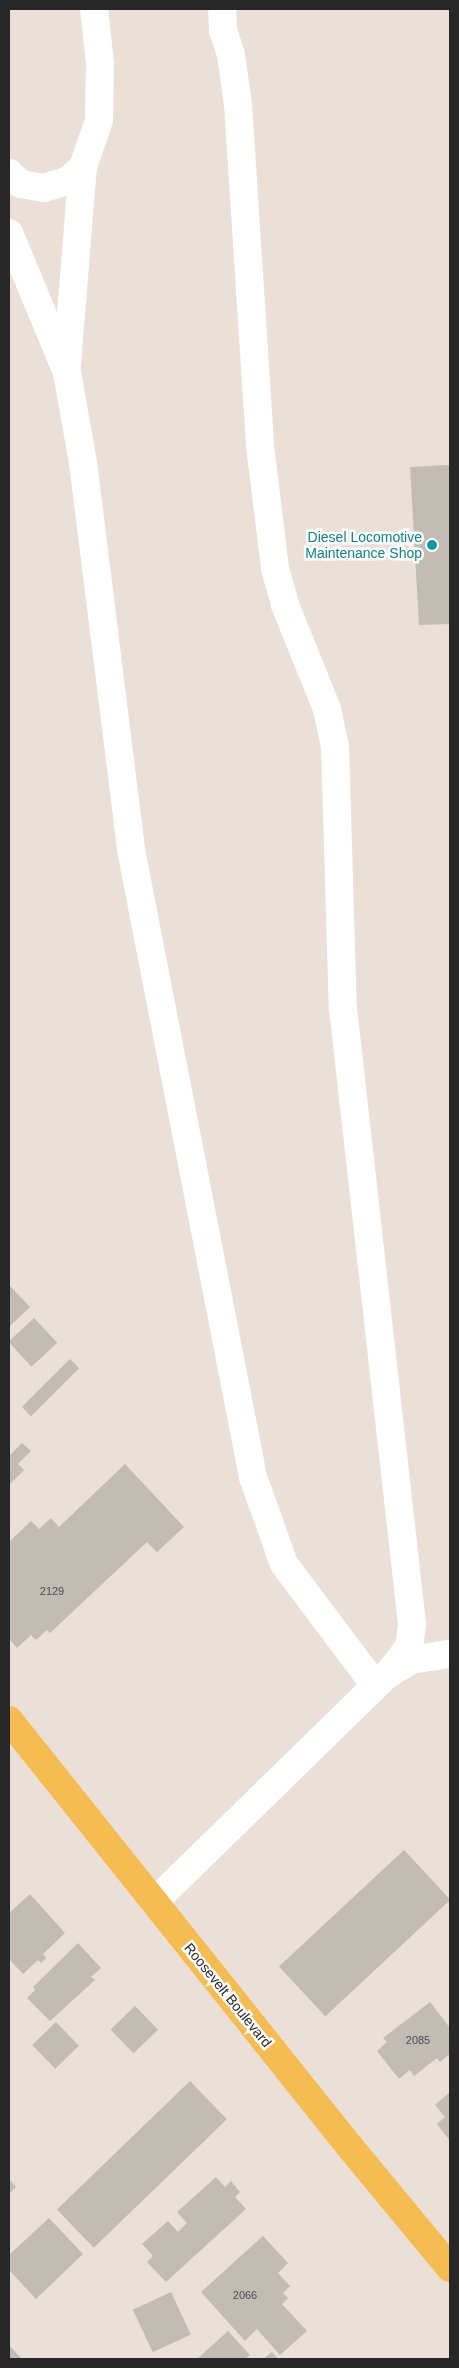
<!DOCTYPE html>
<html>
<head>
<meta charset="utf-8">
<style>
	body { margin:0 }
	#map { position:relative; width:459px; height:2368px; overflow:hidden; background:#ebe0d8; font-family:Helvetica,sans-serif }
	div>[style] { position:absolute }
	[style*='--x'] { left:calc(var(--x)*1px); top:calc(var(--y)*1px); width:calc(var(--w)*1px); rotate:calc(var(--a)*1deg) }
	.building>* { inset:0; background:#c2bcb4; transform-origin:0 0 }
	.minor>* { height:28px; margin:-14px; padding:0 14px; transform-origin:14px; border-radius:14px; background:#fff }
	.major>* { height:28px; margin:-14px; padding:0 14px; transform-origin:14px; border-radius:14px; background:#f5bc52 }
	.dots>* { width:14px; height:14px; translate:-50% -50%; box-sizing:border-box; border:2px solid #fff; border-radius:50% }
	span { translate:-50% -50%; white-space:nowrap; text-align:center; line-height:1.15; -webkit-text-stroke:5px #fff; paint-order:stroke }
	.number-label { font-size:11px; color:#4e4c4a }
	.number-label span { -webkit-text-stroke-width:0 }
	.culture-label { font-size:14px; color:#0d838f }
	.right { translate:-100% -50%; text-align:right }
	.street-label { font-size:14px; color:#272727 }
	.frame { position:absolute; inset:0; border:10px solid #272727; pointer-events:none }
</style>
</head>
<body>
<div id="map">
	<div class="building">
		<i style="clip-path:polygon(450px 465px,450px 624px,419px 625px,410px 467px)"></i>
		<i style="clip-path:polygon(9px 1285px,30px 1307px,9px 1327px)"></i>
		<i style="left:34px;top:1318px;width:34px;height:35px;rotate:47deg"></i>
		<i style="left:70px;top:1359px;width:13px;height:68px;rotate:45deg"></i>
		<i style="clip-path:polygon(22px 1443px,31px 1451px,18px 1464px,24px 1470px,9px 1485px,9px 1456px)"></i>
		<i style="clip-path:polygon(125px 1464px,184px 1527px,157px 1552px,147px 1542px,50px 1633px,47px 1630px,36px 1640px,31px 1635px,17px 1648px,9px 1639px,9px 1542px,31px 1521px,39px 1529px,51px 1518px,59px 1527px)"></i>
		<i style="left:404px;top:1850px;width:68px;height:171px;rotate:47deg"></i>
		<i style="clip-path:polygon(30px 1894px,65px 1933px,43px 1954px,46px 1958px,41px 1963px,38px 1960px,23px 1974px,9px 1959px,9px 1913px)"></i>
		<i style="clip-path:polygon(78px 1943px,101px 1968px,91px 1977px,95px 1980px,50px 2021px,27px 1998px,35px 1990px,33px 1987px)"></i>
		<i style="clip-path:polygon(430px 2002px,450px 2028px,450px 2054px,440px 2062px,437px 2058px,414px 2076px,410px 2070px,399px 2079px,377px 2051px,387px 2042px,383px 2038px)"></i>
		<i style="left:135px;top:2006px;width:33px;height:34px;rotate:46deg"></i>
		<i style="left:56px;top:2022px;width:33px;height:33px;rotate:46deg"></i>
		<i style="left:190px;top:2081px;width:53px;height:185px;rotate:46deg"></i>
		<i style="clip-path:polygon(450px 2092px,450px 2141px,437px 2124px,445px 2117px,435px 2105px)"></i>
		<i style="clip-path:polygon(216px 2177px,225px 2187px,231px 2181px,240px 2192px,235px 2197px,246px 2209px,166px 2282px,147px 2262px,153px 2256px,142px 2244px,168px 2221px,178px 2232px,187px 2223px,177px 2212px)"></i>
		<i style="clip-path:polygon(9px 2179px,16px 2187px,9px 2194px)"></i>
		<i style="clip-path:polygon(49px 2218px,83px 2254px,36px 2299px,9px 2270px,9px 2255px)"></i>
		<i style="clip-path:polygon(263px 2236px,288px 2263px,278px 2273px,290px 2286px,283px 2293px,288px 2298px,282px 2304px,307px 2331px,280px 2355px,257px 2329px,245px 2341px,201px 2292px)"></i>
		<i style="left:171px;top:2292px;width:47px;height:42px;rotate:65deg"></i>
		<i style="clip-path:polygon(228px 2331px,250px 2355px,245px 2359px,197px 2359px)"></i>
		<i style="clip-path:polygon(9px 2345px,22px 2359px,9px 2359px)"></i>
		<i style="clip-path:polygon(272px 2352px,278px 2359px,263px 2359px)"></i>
	</div>
	<div class="minor">
		<i style="--x:222;--y:9;--w:21;--a:87"></i>
		<i style="--x:223;--y:30;--w:26;--a:72"></i>
		<i style="--x:231;--y:55;--w:49;--a:81.9"></i>
		<i style="--x:238;--y:104;--w:343;--a:86.3"></i>
		<i style="--x:260;--y:446;--w:124;--a:83"></i>
		<i style="--x:275;--y:569;--w:37;--a:74"></i>
		<i style="--x:285;--y:605;--w:112;--a:68"></i>
		<i style="--x:327;--y:709;--w:38;--a:78"></i>
		<i style="--x:335;--y:746;--w:262;--a:88.3"></i>
		<i style="--x:343;--y:1008;--w:620;--a:83.61"></i>
		<i style="--x:412;--y:1624;--w:23;--a:97"></i>
		<i style="--x:409;--y:1647;--w:36;--a:128"></i>
		<i style="--x:9;--y:173;--w:16;--a:43"></i>
		<i style="--x:21;--y:184;--w:23;--a:10"></i>
		<i style="--x:44;--y:188;--w:24;--a:-17"></i>
		<i style="--x:67;--y:181;--w:21;--a:-41"></i>
		<i style="--x:83;--y:167;--w:50;--a:-71.2"></i>
		<i style="--x:99;--y:120;--w:57;--a:-89"></i>
		<i style="--x:100;--y:63;--w:54;--a:-96.3"></i>
		<i style="--x:9;--y:233;--w:151;--a:67.4"></i>
		<i style="--x:67;--y:372;--w:92;--a:80"></i>
		<i style="--x:83;--y:463;--w:395;--a:82.9"></i>
		<i style="--x:132;--y:855;--w:634;--a:78.99"></i>
		<i style="--x:253;--y:1477;--w:92;--a:70.4"></i>
		<i style="--x:284;--y:1564;--w:151;--a:53.1"></i>
		<i style="--x:67;--y:364;--w:198;--a:-85.4"></i>
		<i style="--x:154;--y:1902;--w:325;--a:-44.3"></i>
		<i style="--x:387;--y:1675;--w:28;--a:-32"></i>
		<i style="--x:411;--y:1660;--w:39;--a:-9"></i>
	</div>
	<div class="major">
		<i style="--x:9;--y:1720;--w:546;--a:51.39"></i>
		<i style="--x:350;--y:2147;--w:157;--a:50.4"></i>
	</div>
	<div class="dots">
		<i style="left:432px;top:545px;background:#0f9aa8"></i>
	</div>
	<div class="number-label">
		<span style="left:52px;top:1591px">2129</span>
		<span style="left:418px;top:2040px">2085</span>
		<span style="left:245px;top:2295px">2066</span>
	</div>
	<div class="culture-label">
		<span class="right" style="left:422px;top:545px">Diesel Locomotive<br>Maintenance Shop</span>
	</div>
	<div class="street-label">
		<span style="left:228px;top:1995px;rotate:51deg">Roosevelt Boulevard</span>
	</div>
	<div class="frame"></div>
</div>
</body>
</html>
